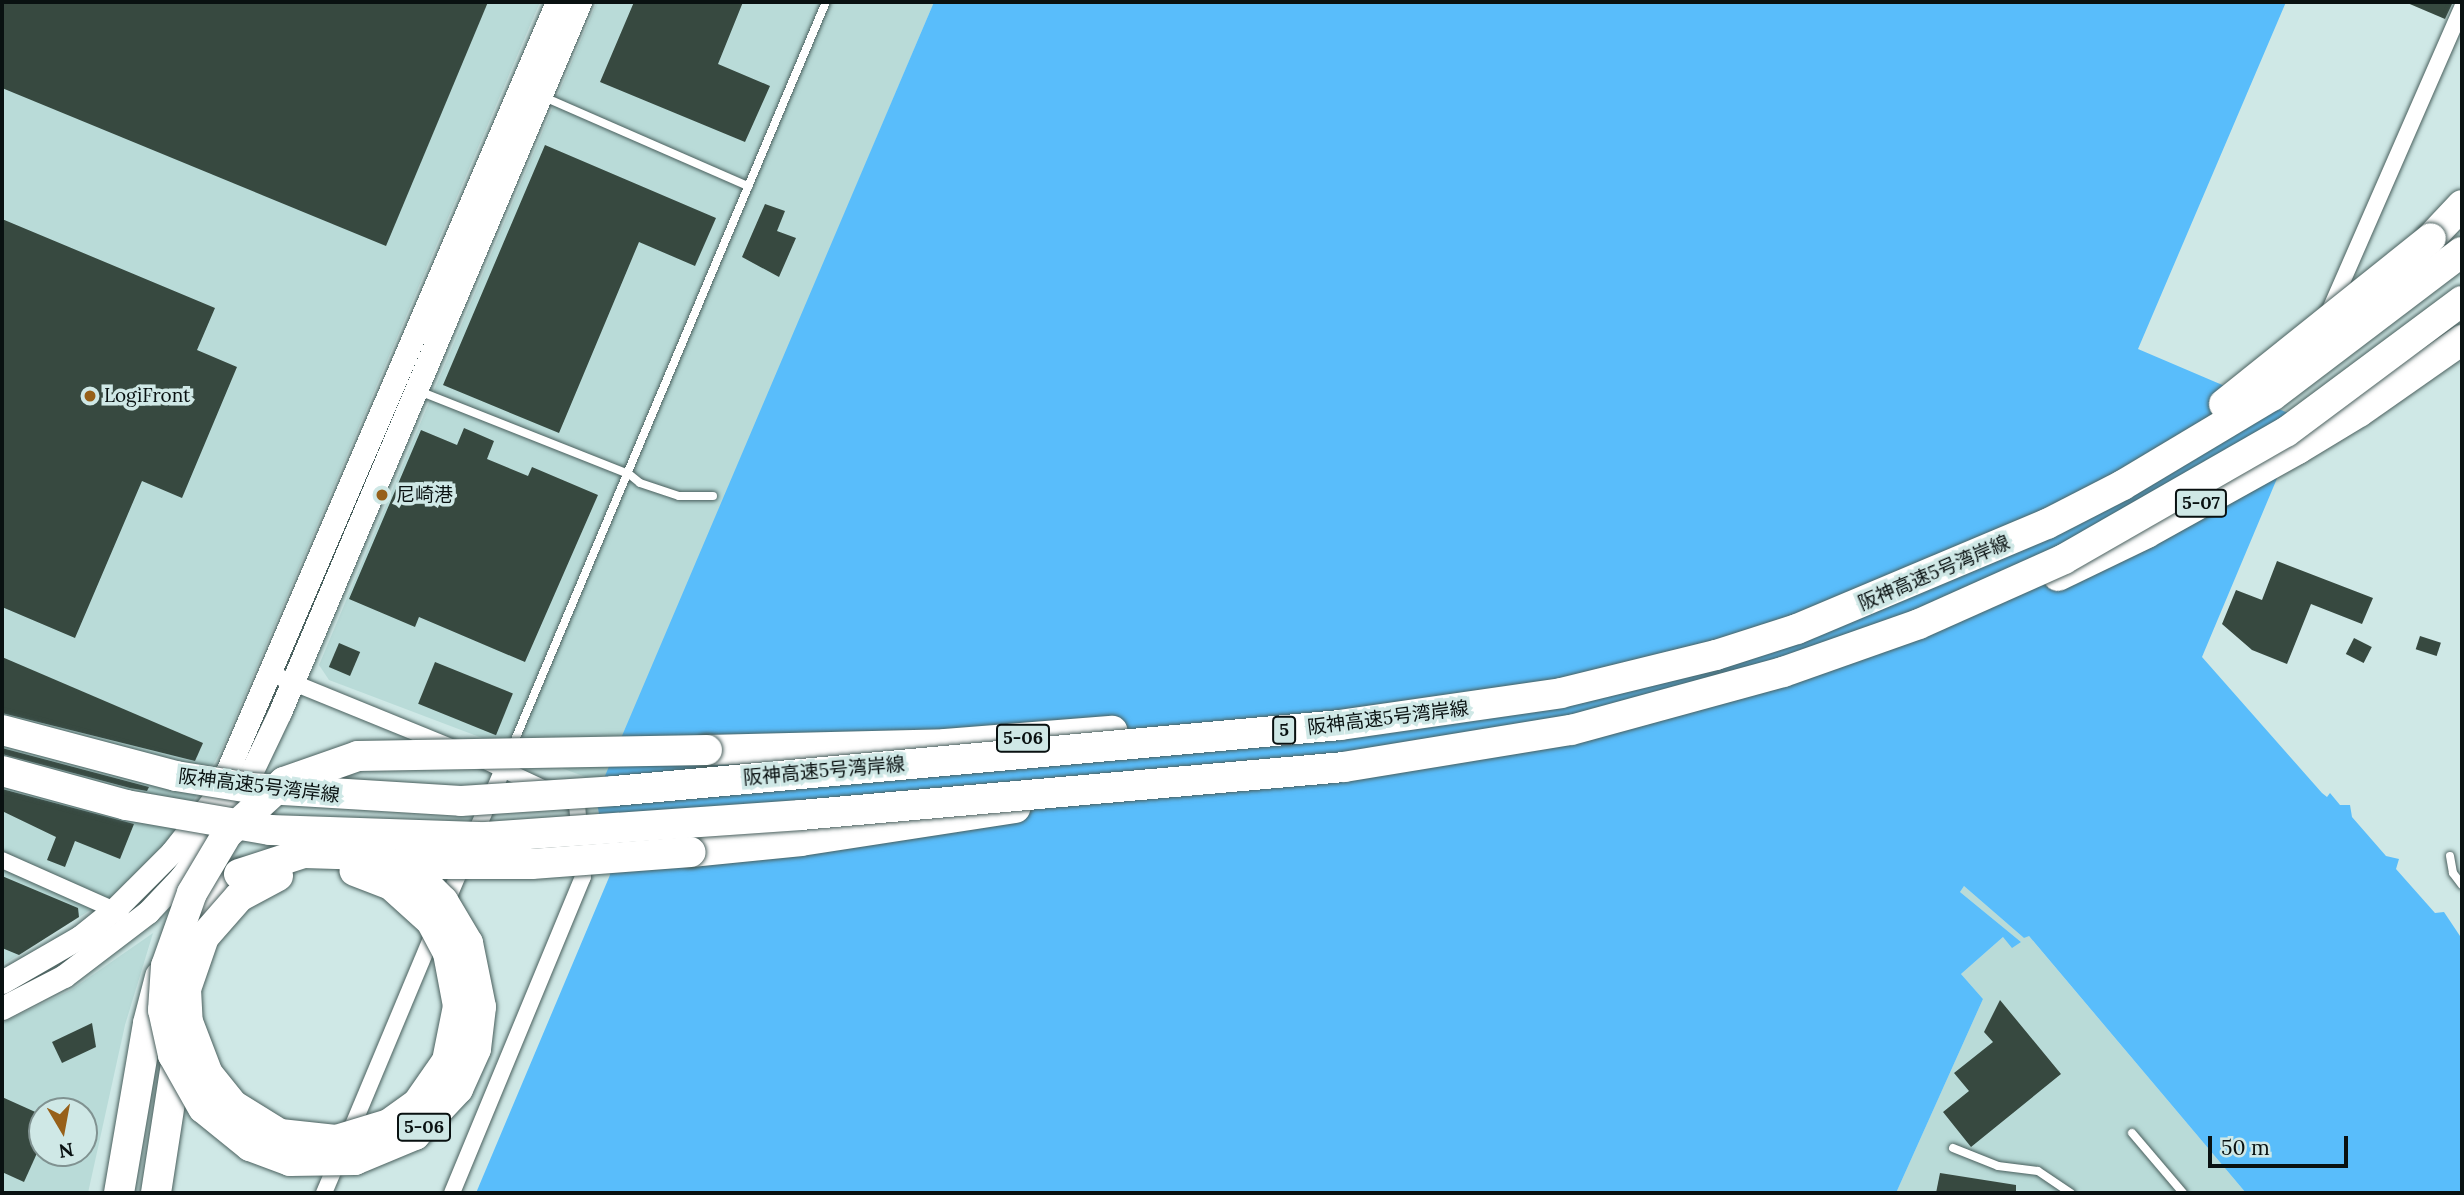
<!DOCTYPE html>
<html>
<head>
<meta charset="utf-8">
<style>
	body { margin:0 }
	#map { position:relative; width:2464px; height:1195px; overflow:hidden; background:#cfe8e6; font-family:Lora,"Noto Sans JP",serif }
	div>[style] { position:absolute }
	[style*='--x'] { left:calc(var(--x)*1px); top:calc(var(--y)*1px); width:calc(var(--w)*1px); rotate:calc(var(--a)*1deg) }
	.built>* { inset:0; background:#b9dbd8 }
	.water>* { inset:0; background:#59bdfb }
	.building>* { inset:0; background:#374940; transform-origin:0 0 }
	.roads { filter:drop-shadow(0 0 2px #495f5d) drop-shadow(0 0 2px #495f5d) }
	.lane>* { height:8px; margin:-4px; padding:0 4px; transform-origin:4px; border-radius:4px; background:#fff }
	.street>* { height:16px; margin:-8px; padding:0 8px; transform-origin:8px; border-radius:8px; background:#fff }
	.secondary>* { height:23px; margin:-11.5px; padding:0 11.5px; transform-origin:11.5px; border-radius:11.5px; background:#fff }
	.highway>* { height:30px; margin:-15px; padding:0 15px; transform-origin:15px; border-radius:15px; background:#fff }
	.bridges { filter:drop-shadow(0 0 2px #495f5d) drop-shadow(0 0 2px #495f5d) }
	.highway-bridge>* { height:30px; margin:-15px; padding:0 15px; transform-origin:15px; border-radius:15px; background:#fff }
	.dots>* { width:19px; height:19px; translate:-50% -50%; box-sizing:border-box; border:4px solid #cfe8e6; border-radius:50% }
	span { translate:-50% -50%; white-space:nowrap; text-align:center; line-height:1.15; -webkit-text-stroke:7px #cfe8e6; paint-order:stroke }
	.shield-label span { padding:2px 5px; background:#cfe8e6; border:2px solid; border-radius:5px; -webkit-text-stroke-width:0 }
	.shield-label { font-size:18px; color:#091111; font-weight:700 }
	.poi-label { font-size:19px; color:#091111 }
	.left { translate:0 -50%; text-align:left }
	.street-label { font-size:19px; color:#091111 }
	.frame { position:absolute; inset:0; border:4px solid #091111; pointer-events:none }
	.north { position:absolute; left:28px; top:1097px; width:70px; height:70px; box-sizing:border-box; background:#cfe8e6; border:2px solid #809291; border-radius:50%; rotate:170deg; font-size:19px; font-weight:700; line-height:28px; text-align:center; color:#091111 }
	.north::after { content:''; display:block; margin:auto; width:24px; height:32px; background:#976019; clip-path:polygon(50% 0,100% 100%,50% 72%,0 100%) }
	.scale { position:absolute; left:2208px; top:1136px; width:140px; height:32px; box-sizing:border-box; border:4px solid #091111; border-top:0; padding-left:9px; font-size:21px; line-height:24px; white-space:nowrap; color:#091111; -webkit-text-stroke:5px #cfe8e6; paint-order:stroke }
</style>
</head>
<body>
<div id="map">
	<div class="built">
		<i style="clip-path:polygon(2px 2px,540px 2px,222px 748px,171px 842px,124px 889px,2px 965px)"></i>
		<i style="clip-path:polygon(597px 2px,934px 2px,604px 784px,329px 680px,319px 665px)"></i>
		<i style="clip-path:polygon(1964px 886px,2024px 938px,2028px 935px,2246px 1193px,1896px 1193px,1983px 999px,1961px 974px,2003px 937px,2021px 942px,1960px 892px)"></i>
		<i style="clip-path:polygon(evenodd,153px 933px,125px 1025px,88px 1193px,2px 1193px,2px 1023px,71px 990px,153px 933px,42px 1111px,84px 1111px,84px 1153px,42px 1153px,42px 1111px)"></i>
	</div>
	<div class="water">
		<i style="clip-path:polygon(934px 2px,2286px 2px,2138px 349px,2302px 419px,2202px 657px,2322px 793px,2327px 797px,2330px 793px,2340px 805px,2350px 805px,2352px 817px,2386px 856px,2399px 859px,2396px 869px,2435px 913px,2444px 912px,2462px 939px,2462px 1193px,2246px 1193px,2029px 936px,2024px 938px,1964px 886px,1960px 892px,2021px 942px,2012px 948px,2003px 937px,1961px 974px,1983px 999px,1896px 1193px,476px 1193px,610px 875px,596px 797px)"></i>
	</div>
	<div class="building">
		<i style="clip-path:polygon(2px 2px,488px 2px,386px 246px,2px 88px)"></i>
		<i style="clip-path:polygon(634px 2px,743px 2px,718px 64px,770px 86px,745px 142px,600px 82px)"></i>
		<i style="clip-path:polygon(2405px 2px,2453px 2px,2445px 19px)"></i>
		<i style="clip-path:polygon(545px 145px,716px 218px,695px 266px,639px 242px,559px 433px,443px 385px)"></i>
		<i style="clip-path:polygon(765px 204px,785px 211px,777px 231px,796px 238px,779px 277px,742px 257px)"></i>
		<i style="clip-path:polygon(2px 219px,215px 308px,197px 350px,237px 367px,182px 498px,142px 481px,75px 638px,2px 607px)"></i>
		<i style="clip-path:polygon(464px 428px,494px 441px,487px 459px,528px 476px,532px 467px,598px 495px,525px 662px,419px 617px,415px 627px,349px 599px,421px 430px,457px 445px)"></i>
		<i style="clip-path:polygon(2277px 561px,2373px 598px,2362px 624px,2311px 604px,2287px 664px,2252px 650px,2222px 624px,2236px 590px,2262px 600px)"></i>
		<i style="left:2420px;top:636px;width:22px;height:14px;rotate:18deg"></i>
		<i style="left:2354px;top:638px;width:20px;height:18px;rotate:27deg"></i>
		<i style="left:339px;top:643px;width:23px;height:26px;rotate:23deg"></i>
		<i style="clip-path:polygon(2px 657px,203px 743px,195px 761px,2px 713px)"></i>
		<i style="left:435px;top:662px;width:84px;height:45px;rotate:22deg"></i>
		<i style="clip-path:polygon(2px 748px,149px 787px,147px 791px,130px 788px,2px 754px)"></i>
		<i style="clip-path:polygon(2px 789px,134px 824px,120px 859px,75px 841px,65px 867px,47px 860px,56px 837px,2px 811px)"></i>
		<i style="clip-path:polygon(2px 876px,78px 908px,79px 917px,19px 955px,2px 948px)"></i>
		<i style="clip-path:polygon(2000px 1000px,2061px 1074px,1971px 1147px,1943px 1112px,1969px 1091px,1954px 1073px,1993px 1042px,1984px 1032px)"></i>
		<i style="clip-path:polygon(92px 1023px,96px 1047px,62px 1063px,52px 1042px)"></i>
		<i style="clip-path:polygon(2px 1097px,42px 1115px,42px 1142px,24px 1182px,2px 1172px)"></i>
		<i style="clip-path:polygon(1940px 1173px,2016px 1185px,2016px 1193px,1936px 1193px)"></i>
	</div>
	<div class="roads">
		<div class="lane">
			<i style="--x:544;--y:97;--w:223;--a:23.6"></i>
			<i style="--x:419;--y:391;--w:226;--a:21.6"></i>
			<i style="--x:629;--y:474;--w:14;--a:39"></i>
			<i style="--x:640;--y:483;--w:41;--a:18.4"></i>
			<i style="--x:679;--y:496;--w:34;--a:0"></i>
			<i style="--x:512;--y:747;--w:808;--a:-67.15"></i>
			<i style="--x:2450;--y:856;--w:17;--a:80"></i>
			<i style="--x:2453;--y:873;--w:15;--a:53"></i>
			<i style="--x:2132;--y:1133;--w:79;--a:49.6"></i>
			<i style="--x:1953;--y:1148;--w:48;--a:21.8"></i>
			<i style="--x:1998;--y:1166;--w:40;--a:7.1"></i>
			<i style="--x:2038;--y:1171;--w:40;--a:34"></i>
		</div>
		<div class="street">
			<i style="--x:2329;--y:312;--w:333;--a:-66.4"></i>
			<i style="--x:272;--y:674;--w:193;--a:22.2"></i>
			<i style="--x:472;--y:841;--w:78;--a:-66.7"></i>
			<i style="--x:2;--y:860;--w:130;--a:24"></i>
			<i style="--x:444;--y:908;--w:51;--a:-66.9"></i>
			<i style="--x:348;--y:1137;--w:225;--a:-67.3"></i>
			<i style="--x:324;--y:1193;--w:38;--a:-67"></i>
			<i style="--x:452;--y:1193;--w:342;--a:-67.5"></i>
			<i style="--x:583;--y:877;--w:73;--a:-94.7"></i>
			<i style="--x:577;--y:804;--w:102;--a:-154.9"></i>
		</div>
		<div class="secondary">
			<i style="--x:2;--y:982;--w:90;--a:-30"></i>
			<i style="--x:80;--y:937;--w:46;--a:-38.9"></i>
			<i style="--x:116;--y:908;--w:79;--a:-45"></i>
			<i style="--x:172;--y:852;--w:73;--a:-51.7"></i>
			<i style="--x:217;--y:795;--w:863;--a:-66.79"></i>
			<i style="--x:2;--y:1008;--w:70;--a:-27.3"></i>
			<i style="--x:64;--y:976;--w:106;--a:-37.3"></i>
			<i style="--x:148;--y:912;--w:48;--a:-46.7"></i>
			<i style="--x:181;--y:877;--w:96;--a:-53.5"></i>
			<i style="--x:238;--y:800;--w:98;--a:-64.5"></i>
			<i style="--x:280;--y:712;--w:771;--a:-67.09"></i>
		</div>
		<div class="highway">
			<i style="--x:2431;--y:238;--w:45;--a:-46.8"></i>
			<i style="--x:2058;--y:576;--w:99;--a:-25.8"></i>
			<i style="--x:2147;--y:533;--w:173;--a:-29.1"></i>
			<i style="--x:2298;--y:449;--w:71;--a:-31.2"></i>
			<i style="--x:2359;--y:412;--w:126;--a:-35"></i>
			<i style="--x:707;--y:750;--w:238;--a:-1.4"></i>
			<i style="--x:945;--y:744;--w:168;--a:-4.5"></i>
			<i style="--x:691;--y:852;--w:111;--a:-5.7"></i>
			<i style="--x:801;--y:841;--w:217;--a:-8.8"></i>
			<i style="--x:182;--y:933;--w:42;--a:-53.7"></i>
			<i style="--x:207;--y:899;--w:41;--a:-38"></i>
			<i style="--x:119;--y:1193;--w:172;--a:-80.3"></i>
			<i style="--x:148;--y:1023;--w:48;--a:-75.4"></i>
			<i style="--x:156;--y:1193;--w:150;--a:-81.2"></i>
		</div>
	</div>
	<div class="bridges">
		<div class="highway-bridge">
			<i style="--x:2224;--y:404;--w:265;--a:-38.7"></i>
			<i style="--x:2;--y:730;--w:180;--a:14.8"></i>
			<i style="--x:176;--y:776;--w:75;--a:9.2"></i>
			<i style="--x:250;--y:788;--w:211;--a:3.5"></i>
			<i style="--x:461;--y:801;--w:153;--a:-3.7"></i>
			<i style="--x:614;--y:791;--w:729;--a:-5.19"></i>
			<i style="--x:1340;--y:725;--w:223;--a:-8.2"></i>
			<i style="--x:1561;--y:693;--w:160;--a:-13.8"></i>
			<i style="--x:1716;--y:655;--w:85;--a:-17.8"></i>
			<i style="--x:1797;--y:629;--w:271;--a:-22.8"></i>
			<i style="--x:2047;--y:524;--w:85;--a:-27.2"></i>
			<i style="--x:2123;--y:485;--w:174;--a:-30.9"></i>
			<i style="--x:2272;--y:396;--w:238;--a:-37.2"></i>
			<i style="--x:2;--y:771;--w:129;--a:15.3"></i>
			<i style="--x:126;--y:805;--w:146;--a:9.8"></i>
			<i style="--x:270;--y:830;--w:216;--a:1.9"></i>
			<i style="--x:486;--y:837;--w:316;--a:-4"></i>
			<i style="--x:801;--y:815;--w:545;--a:-5.05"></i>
			<i style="--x:1344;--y:767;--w:230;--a:-9.3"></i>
			<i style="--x:1571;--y:730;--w:220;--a:-15.3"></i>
			<i style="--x:1783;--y:672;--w:144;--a:-19.4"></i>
			<i style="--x:1919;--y:624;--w:159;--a:-24.1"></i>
			<i style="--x:2064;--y:559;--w:256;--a:-29.8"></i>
			<i style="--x:2286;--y:432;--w:219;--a:-36.7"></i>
			<i style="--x:396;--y:864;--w:136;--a:0"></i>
			<i style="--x:532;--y:864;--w:159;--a:-4.3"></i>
			<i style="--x:239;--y:874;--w:68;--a:-17.9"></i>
			<i style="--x:304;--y:853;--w:65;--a:1.8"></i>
			<i style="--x:369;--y:855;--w:41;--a:21.5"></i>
			<i style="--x:407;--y:870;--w:25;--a:37"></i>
			<i style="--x:427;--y:885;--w:23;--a:45"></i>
			<i style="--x:443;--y:901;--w:49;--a:59.2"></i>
			<i style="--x:468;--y:943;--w:65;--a:78.5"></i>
			<i style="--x:481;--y:1007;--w:42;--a:96.8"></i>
			<i style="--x:476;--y:1049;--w:44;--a:114.2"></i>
			<i style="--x:458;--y:1089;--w:63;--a:133.1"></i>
			<i style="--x:415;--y:1135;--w:65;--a:157.4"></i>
			<i style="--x:355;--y:1160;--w:65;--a:179.1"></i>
			<i style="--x:290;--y:1161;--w:43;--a:-159.4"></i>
			<i style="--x:250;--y:1146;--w:60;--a:-141"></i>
			<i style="--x:203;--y:1108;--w:61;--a:-119.5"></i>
			<i style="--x:173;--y:1055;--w:46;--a:-102.5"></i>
			<i style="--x:163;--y:1010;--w:44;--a:-86.1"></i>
			<i style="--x:166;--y:966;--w:77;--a:-70.4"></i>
			<i style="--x:192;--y:893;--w:69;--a:-59.3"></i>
			<i style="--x:227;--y:834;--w:77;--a:-42.4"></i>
			<i style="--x:284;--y:782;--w:78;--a:-19.4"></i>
			<i style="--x:358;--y:756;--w:349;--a:-1"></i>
			<i style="--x:278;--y:876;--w:44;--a:151.7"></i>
			<i style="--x:239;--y:897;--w:53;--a:131.2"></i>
			<i style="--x:204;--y:937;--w:55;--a:109.1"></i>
			<i style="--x:186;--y:989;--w:33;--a:87"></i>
			<i style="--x:188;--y:1022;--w:56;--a:69"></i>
			<i style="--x:208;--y:1074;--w:40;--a:51"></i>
			<i style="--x:233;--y:1105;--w:55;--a:31.7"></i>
			<i style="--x:280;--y:1134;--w:56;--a:6.1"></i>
			<i style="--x:336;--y:1140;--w:55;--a:-16.8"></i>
			<i style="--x:389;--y:1124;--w:34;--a:-36"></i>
			<i style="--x:417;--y:1104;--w:52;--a:-55.1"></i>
			<i style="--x:447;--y:1061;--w:56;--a:-78.7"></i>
			<i style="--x:458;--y:1006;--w:54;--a:-100.7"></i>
			<i style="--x:448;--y:953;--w:36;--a:-118"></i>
			<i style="--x:431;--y:921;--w:54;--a:-138"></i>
			<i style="--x:391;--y:885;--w:39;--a:-159"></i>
		</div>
	</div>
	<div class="dots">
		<i style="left:90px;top:396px;background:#976019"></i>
		<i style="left:382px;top:495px;background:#976019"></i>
	</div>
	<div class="shield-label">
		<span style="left:2201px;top:503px">5-07</span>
		<span style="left:1284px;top:730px">5</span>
		<span style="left:1023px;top:738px">5-06</span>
		<span style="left:424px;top:1127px">5-06</span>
	</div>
	<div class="poi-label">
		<span class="left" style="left:104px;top:396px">LogiFront</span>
		<span class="left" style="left:396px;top:495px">尼崎港</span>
	</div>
	<div class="street-label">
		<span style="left:1934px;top:573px;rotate:-23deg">阪神高速5号湾岸線</span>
		<span style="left:1388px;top:718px;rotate:-7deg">阪神高速5号湾岸線</span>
		<span style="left:824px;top:771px;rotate:-5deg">阪神高速5号湾岸線</span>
		<span style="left:259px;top:786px;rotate:7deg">阪神高速5号湾岸線</span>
	</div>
	<div class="frame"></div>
	<div class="north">N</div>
	<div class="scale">50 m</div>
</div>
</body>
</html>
